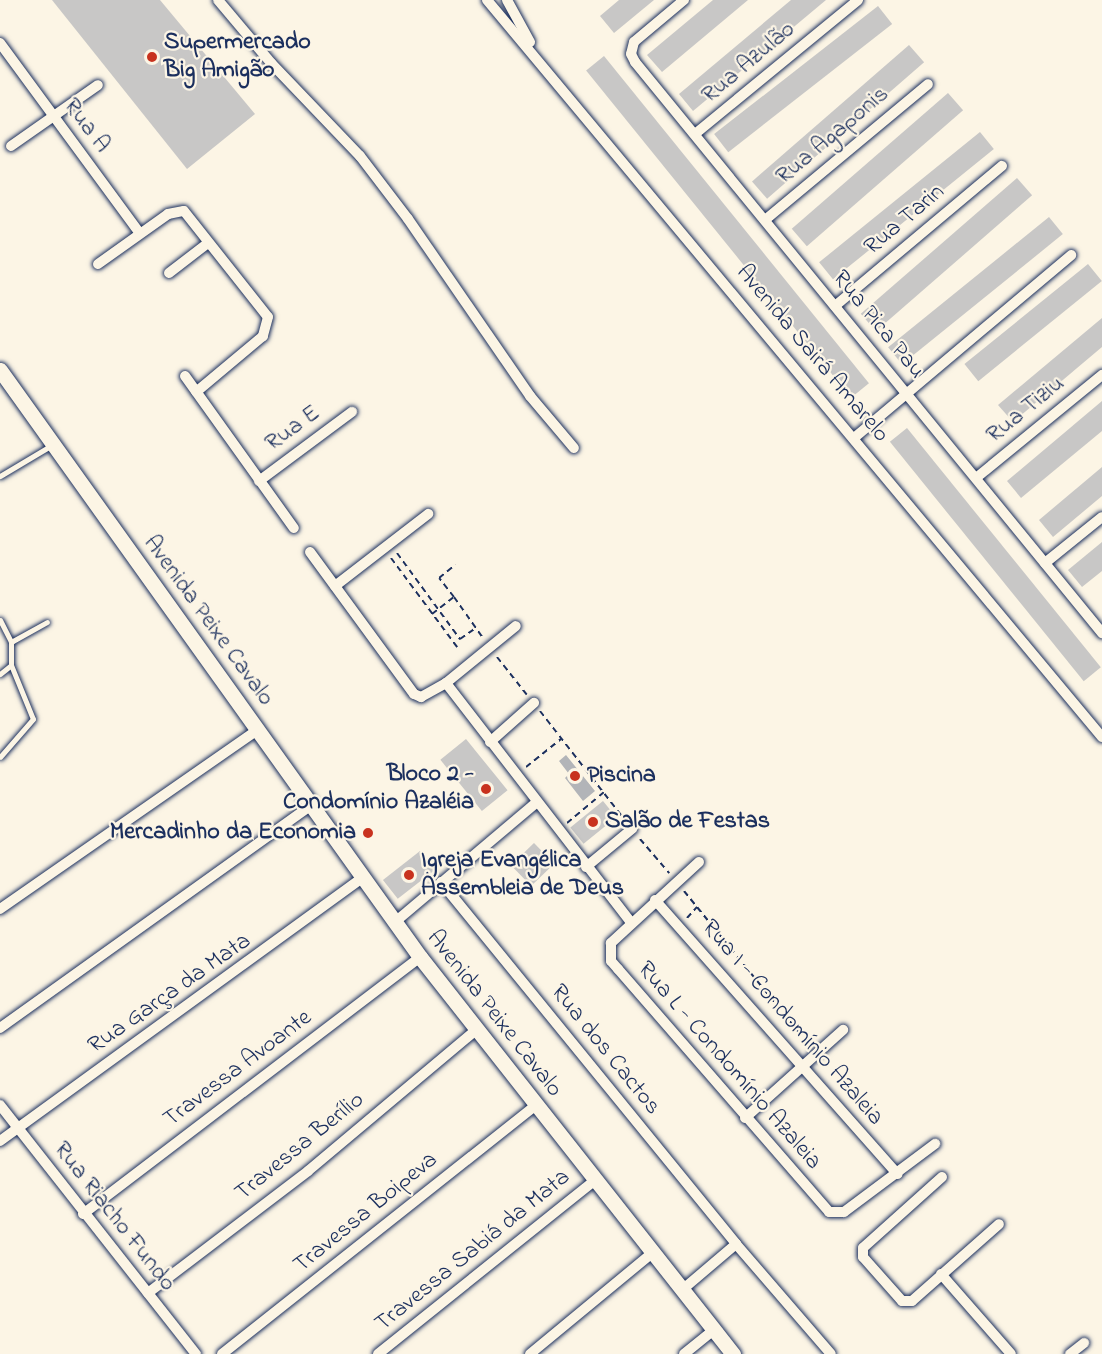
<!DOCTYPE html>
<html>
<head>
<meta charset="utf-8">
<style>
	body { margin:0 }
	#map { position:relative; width:1102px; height:1354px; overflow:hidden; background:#fcf5e5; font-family:"Indie Flower",sans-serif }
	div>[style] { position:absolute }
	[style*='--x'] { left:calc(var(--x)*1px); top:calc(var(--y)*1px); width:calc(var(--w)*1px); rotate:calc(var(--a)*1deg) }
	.water>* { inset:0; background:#b2b4b8 }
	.building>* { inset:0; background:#c8c7c6; transform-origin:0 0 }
	.path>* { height:2px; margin-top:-1px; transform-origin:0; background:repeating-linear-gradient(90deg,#1b2f5e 0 6px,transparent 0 10.5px) }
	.roads { filter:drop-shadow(0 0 2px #1b2f5e) drop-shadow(0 0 2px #1b2f5e) }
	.lane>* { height:5px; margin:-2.5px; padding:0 2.5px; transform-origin:2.5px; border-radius:2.5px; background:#fcf5e5 }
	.street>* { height:10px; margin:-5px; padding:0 5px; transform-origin:5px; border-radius:5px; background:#fcf5e5 }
	.secondary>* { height:15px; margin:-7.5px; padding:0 7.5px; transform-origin:7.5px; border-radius:7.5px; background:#fcf5e5 }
	.dots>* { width:16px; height:16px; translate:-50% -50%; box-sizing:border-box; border:3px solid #fcf5e5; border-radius:50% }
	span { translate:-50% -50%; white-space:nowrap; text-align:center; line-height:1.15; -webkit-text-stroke:4.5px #fcf5e5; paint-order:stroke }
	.poi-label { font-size:24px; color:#1b2f5e; font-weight:700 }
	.left { translate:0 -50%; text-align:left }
	.right { translate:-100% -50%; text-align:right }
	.street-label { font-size:24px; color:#1b2f5e }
</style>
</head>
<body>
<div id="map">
	<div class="water">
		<i style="clip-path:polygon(566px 755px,595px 791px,583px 801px,565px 778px,569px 774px,559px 761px)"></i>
	</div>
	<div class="building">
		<i style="clip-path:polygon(52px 0,160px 0,255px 114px,187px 169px)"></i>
		<i style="clip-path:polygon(619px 0,654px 0,614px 33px,600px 16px)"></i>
		<i style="clip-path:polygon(713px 0,748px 0,662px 72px,647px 55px)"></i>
		<i style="clip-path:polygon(791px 0,826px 0,693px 111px,679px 94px)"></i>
		<i style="left:878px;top:6px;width:23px;height:208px;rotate:52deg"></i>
		<i style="left:909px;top:45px;width:23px;height:208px;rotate:49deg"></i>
		<i style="left:604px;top:56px;width:421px;height:23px;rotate:51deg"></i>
		<i style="left:948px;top:93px;width:23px;height:207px;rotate:49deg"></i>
		<i style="left:980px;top:132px;width:22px;height:207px;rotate:51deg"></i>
		<i style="left:1017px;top:178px;width:23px;height:207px;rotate:49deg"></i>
		<i style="left:1049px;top:217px;width:22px;height:207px;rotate:51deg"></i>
		<i style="left:1088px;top:264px;width:22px;height:159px;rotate:51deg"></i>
		<i style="clip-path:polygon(1102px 318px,1102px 347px,1013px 422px,998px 405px)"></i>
		<i style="clip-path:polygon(1102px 401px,1102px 431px,1021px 498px,1007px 481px)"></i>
		<i style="left:907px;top:428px;width:308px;height:22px;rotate:51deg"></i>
		<i style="clip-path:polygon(1102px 467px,1102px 496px,1053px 537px,1039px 520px)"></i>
		<i style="clip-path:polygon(1102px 542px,1102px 571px,1082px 587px,1068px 570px)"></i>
		<i style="left:466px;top:739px;width:66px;height:33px;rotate:51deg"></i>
		<i style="left:603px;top:801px;width:21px;height:42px;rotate:51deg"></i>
		<i style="left:534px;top:843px;width:29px;height:32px;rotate:46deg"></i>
		<i style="left:420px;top:851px;width:24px;height:47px;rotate:52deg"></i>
	</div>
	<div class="path">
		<i style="--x:397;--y:553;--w:107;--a:53.8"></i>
		<i style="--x:460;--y:639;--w:19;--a:-35"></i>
		<i style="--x:391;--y:558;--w:111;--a:53.4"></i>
		<i style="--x:454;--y:597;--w:24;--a:-128"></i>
		<i style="--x:439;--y:578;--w:21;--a:-39"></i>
		<i style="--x:432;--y:614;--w:28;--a:-38"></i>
		<i style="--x:454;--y:597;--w:50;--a:54.7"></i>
		<i style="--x:497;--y:657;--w:48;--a:51.7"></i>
		<i style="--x:540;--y:711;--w:138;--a:52.1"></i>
		<i style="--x:526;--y:767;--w:45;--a:-38.7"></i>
		<i style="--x:567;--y:823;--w:48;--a:-40"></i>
		<i style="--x:640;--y:839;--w:45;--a:49.5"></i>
		<i style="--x:684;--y:891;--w:186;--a:50.9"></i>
		<i style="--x:687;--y:918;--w:15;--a:-48"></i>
	</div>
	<div class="roads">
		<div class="lane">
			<i style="--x:0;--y:476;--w:61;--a:-30.8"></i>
			<i style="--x:0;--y:620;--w:25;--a:63"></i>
			<i style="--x:11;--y:642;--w:23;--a:90"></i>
			<i style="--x:11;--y:665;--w:58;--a:67.8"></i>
			<i style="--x:33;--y:719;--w:50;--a:131"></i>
			<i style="--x:11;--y:642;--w:41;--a:-29.1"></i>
			<i style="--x:0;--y:674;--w:14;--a:-39"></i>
		</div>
		<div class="street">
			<i style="--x:218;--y:0;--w:82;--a:49.9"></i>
			<i style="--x:271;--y:63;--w:129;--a:46.3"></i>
			<i style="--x:360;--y:156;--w:79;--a:52.7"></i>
			<i style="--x:408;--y:219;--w:215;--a:55.4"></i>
			<i style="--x:530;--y:396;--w:68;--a:49.8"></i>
			<i style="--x:487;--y:0;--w:960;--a:50.16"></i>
			<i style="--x:507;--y:0;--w:48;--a:61.3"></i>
			<i style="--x:684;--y:0;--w:65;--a:140"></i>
			<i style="--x:634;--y:42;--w:12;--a:104"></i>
			<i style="--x:631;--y:54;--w:9;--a:63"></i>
			<i style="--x:635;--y:62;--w:738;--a:50.72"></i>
			<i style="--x:0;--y:43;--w:235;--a:53.7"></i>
			<i style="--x:695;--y:134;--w:211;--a:-39.4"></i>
			<i style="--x:11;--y:146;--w:106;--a:-35"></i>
			<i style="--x:765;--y:220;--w:212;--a:-39.8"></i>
			<i style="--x:98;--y:264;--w:86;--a:-35.5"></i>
			<i style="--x:168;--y:214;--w:16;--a:-11"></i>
			<i style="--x:184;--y:211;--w:135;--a:51.6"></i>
			<i style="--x:268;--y:317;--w:20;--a:105"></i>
			<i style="--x:263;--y:336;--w:87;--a:140.1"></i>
			<i style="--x:169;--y:273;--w:49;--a:-37.6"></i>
			<i style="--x:835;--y:306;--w:218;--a:-40"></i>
			<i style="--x:185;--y:376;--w:187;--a:54.4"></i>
			<i style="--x:854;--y:438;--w:284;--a:-40.1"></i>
			<i style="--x:976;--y:478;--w:163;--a:-39.3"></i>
			<i style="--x:259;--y:481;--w:116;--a:-36.6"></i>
			<i style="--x:310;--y:552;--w:176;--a:53.8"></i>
			<i style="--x:414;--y:694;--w:8;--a:23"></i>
			<i style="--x:421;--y:697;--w:29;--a:-29"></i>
			<i style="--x:446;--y:683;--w:90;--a:-39.2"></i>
			<i style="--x:1045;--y:563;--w:73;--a:-38.9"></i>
			<i style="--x:335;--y:586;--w:118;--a:-37.7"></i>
			<i style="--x:446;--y:683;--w:302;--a:52.3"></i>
			<i style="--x:490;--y:742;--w:59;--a:-41.6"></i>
			<i style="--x:699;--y:862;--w:120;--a:137.4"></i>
			<i style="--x:611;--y:943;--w:18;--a:90"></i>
			<i style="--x:611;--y:961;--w:11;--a:49"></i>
			<i style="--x:618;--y:969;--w:322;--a:49"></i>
			<i style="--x:829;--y:1212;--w:15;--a:0"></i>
			<i style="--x:844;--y:1212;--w:114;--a:-36.8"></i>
			<i style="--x:586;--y:867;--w:60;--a:-39.6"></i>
			<i style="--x:441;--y:882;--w:467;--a:50.8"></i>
			<i style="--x:736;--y:1244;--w:145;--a:49.2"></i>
			<i style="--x:655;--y:900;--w:366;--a:48.5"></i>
			<i style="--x:0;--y:909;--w:315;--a:-34.8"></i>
			<i style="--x:395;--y:922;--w:185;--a:-40.2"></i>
			<i style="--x:0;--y:1028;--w:384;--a:-35.6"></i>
			<i style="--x:0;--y:1105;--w:317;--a:51.8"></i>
			<i style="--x:745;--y:1118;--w:132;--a:-41.9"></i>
			<i style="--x:0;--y:1141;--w:449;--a:-36"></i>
			<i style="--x:942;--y:1177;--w:106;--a:138.1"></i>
			<i style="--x:863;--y:1248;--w:9;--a:90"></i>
			<i style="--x:863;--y:1257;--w:59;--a:48.4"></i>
			<i style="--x:902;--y:1301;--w:10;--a:0"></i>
			<i style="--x:912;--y:1301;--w:116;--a:-41.5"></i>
			<i style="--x:83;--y:1214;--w:424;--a:-37.3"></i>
			<i style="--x:941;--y:1274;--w:106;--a:48.8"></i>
			<i style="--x:682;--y:1290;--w:71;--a:-40.4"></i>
			<i style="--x:148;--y:1293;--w:201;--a:-37.3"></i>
			<i style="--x:308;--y:1171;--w:219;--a:-40"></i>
			<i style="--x:222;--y:1354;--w:401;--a:-38.4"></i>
			<i style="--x:378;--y:1354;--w:277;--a:-38.7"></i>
			<i style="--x:530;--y:1354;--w:158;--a:-39.6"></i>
			<i style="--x:684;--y:1354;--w:38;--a:-39"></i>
			<i style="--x:1070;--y:1354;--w:18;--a:-38"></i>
		</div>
		<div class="secondary">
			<i style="--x:0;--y:370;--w:722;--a:54.42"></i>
			<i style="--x:420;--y:957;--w:506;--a:51.75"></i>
		</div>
	</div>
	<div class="dots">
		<i style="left:152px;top:57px;background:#c8321e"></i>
		<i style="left:575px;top:776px;background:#c8321e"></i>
		<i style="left:486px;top:789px;background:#c8321e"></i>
		<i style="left:593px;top:822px;background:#c8321e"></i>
		<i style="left:368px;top:833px;background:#c8321e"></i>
		<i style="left:409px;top:875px;background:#c8321e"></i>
	</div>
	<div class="poi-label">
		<span class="left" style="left:164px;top:57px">Supermercado<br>Big Amigão</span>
		<span class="right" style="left:474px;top:789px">Bloco 2 -<br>Condomínio Azaléia</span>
		<span class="left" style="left:587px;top:776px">Piscina</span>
		<span class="left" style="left:605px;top:822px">Salão de Festas</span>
		<span class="right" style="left:356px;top:833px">Mercadinho da Economia</span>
		<span class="left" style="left:421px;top:875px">Igreja Evangélica<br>Assembleia de Deus</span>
	</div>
	<div class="street-label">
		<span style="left:749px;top:63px;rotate:-40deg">Rua Azulão</span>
		<span style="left:86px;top:126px;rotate:53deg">Rua A</span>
		<span style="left:833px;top:136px;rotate:-40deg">Rua Agaponis</span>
		<span style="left:905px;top:220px;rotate:-40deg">Rua Tarin</span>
		<span style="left:878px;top:325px;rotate:51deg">Rua Pica Pau</span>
		<span style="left:812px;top:354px;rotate:50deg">Avenida Sairá Amarelo</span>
		<span style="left:1026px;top:410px;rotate:-39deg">Rua Tiziu</span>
		<span style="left:293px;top:429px;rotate:-36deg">Rua E</span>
		<span style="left:208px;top:621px;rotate:54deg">Avenida Peixe Cavalo</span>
		<span style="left:170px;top:994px;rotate:-35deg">Rua Garça da Mata</span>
		<span style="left:494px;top:1014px;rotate:52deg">Avenida Peixe Cavalo</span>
		<span style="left:792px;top:1023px;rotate:49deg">Rua I - Condomínio Azaleia</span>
		<span style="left:605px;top:1050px;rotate:51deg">Rua dos Cactos</span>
		<span style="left:729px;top:1066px;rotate:49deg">Rua L - Condomínio Azaleia</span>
		<span style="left:238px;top:1069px;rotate:-37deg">Travessa Avoante</span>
		<span style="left:300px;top:1147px;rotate:-39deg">Travessa Berílio</span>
		<span style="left:366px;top:1213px;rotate:-39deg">Travessa Boipeva</span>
		<span style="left:114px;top:1217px;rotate:52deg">Rua Riacho Fundo</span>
		<span style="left:473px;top:1251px;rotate:-39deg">Travessa Sabiá da Mata</span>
	</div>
</div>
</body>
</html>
